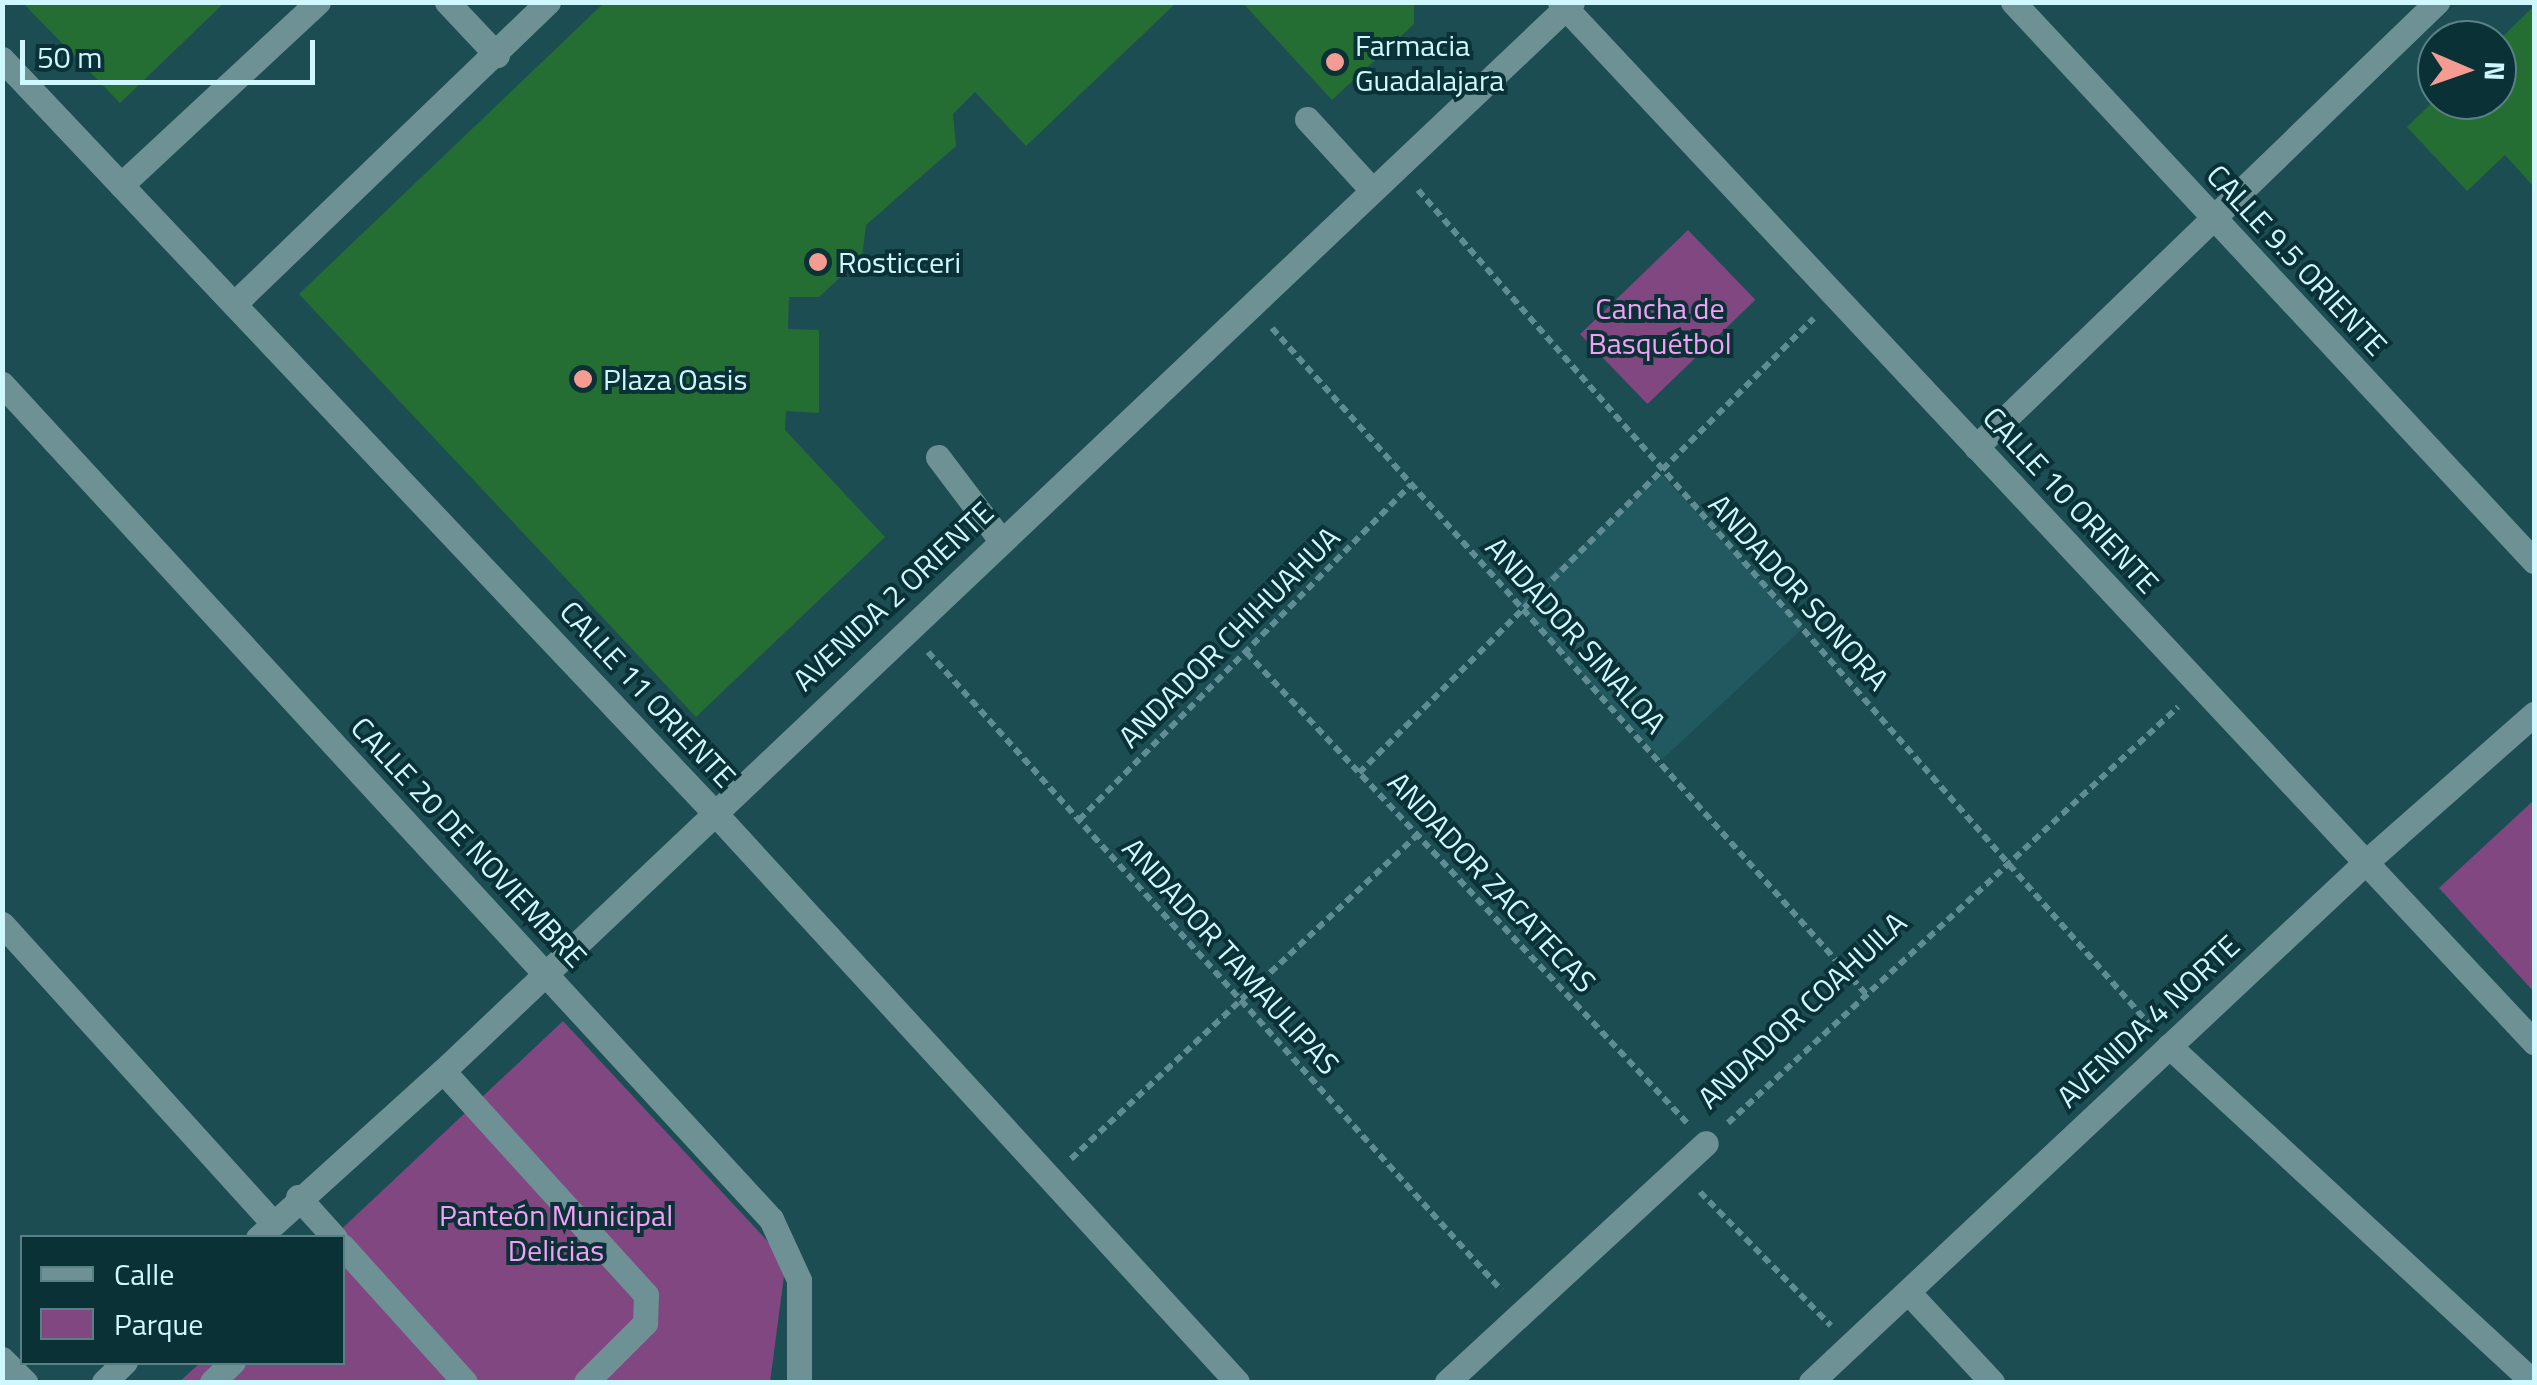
<!DOCTYPE html>
<html>
<head>
<meta charset="utf-8">
<style>
	body { margin:0 }
	#map { position:relative; width:2537px; height:1385px; overflow:hidden; background:#1c4d53; font-family:"Titillium Web",sans-serif }
	div>[style] { position:absolute }
	[style*='--x'] { left:calc(var(--x)*1px); top:calc(var(--y)*1px); width:calc(var(--w)*1px); rotate:calc(var(--a)*1deg) }
	.built>* { inset:0; background:#225960; transform-origin:0 0 }
	.green>* { inset:0; background:#814781; transform-origin:0 0 }
	.building>* { inset:0; background:#256e33 }
	.path>* { height:6px; margin-top:-3px; transform-origin:0; background:repeating-linear-gradient(90deg,#5f8d93 0 8px,transparent 0 13px) }
	.minor>* { height:25px; margin:-12.5px; padding:0 12.5px; transform-origin:12.5px; border-radius:12.5px; background:#6e9196 }
	.dots>* { width:28px; height:28px; translate:-50% -50%; box-sizing:border-box; border:5px solid #093136; border-radius:50% }
	span { translate:-50% -50%; white-space:nowrap; text-align:center; line-height:1.15; -webkit-text-stroke:8px #093136; paint-order:stroke }
	.poi-label { font-size:30px; color:#cef8fe }
	.left { translate:0 -50%; text-align:left }
	.street-label { font-size:30px; color:#cef8fe }
	.park-label { font-size:30px; color:#f5a0f5 }
	.frame { position:absolute; inset:0; border:5px solid #cef8fe; pointer-events:none }
	.legend { position:absolute; left:20px; top:1235px; width:325px; height:130px; box-sizing:border-box; background:#093136; border:2px solid #588186; margin:0; padding:12px 18px; list-style:none; font-size:30px; color:#cef8fe }
	.legend li { display:flex; align-items:center; gap:20px; height:50px }
	.legend b { width:50px; border:2px solid #588186 }
	.north { position:absolute; left:2417px; top:20px; width:100px; height:100px; box-sizing:border-box; background:#093136; border:2px solid #588186; border-radius:50%; rotate:92deg; font-size:28px; font-weight:700; line-height:40px; text-align:center; color:#cef8fe }
	.north::after { content:''; display:block; margin:auto; width:35px; height:45px; background:#f59c92; clip-path:polygon(50% 0,100% 100%,50% 72%,0 100%) }
	.scale { position:absolute; left:20px; top:40px; width:295px; height:45px; box-sizing:border-box; border:5px solid #cef8fe; border-top:0; padding-left:12px; font-size:30px; line-height:35px; white-space:nowrap; color:#cef8fe; -webkit-text-stroke:8px #093136; paint-order:stroke }
</style>
</head>
<body>
<div id="map">
	<div class="built">
		<i style="left:1660px;top:473px;width:211px;height:194px;rotate:47deg"></i>
	</div>
	<div class="green">
		<i style="left:1688px;top:230px;width:97px;height:150px;rotate:46deg"></i>
		<i style="clip-path:polygon(2534px 800px,2534px 992px,2439px 888px)"></i>
		<i style="clip-path:polygon(563px 1021px,786px 1261px,770px 1382px,179px 1382px,200px 1363px,342px 1362px,342px 1238px,333px 1237px)"></i>
	</div>
	<div class="building">
		<i style="clip-path:polygon(22px 2px,225px 2px,120px 103px)"></i>
		<i style="clip-path:polygon(605px 2px,1177px 2px,1026px 146px,975px 92px,953px 114px,956px 146px,866px 225px,862px 257px,819px 297px,789px 297px,788px 329px,819px 330px,819px 413px,786px 411px,785px 430px,885px 537px,696px 717px,299px 294px)"></i>
		<i style="clip-path:polygon(1242px 2px,1414px 2px,1414px 24px,1332px 100px)"></i>
		<i style="clip-path:polygon(2534px 6px,2534px 187px,2505px 155px,2467px 191px,2407px 127px,2435px 100px,2497px 100px,2497px 42px)"></i>
	</div>
	<div class="path">
		<i style="--x:1418;--y:190;--w:1108;--a:48.77"></i>
		<i style="--x:1272;--y:328;--w:894;--a:48.27"></i>
		<i style="--x:928;--y:652;--w:858;--a:48.07"></i>
		<i style="--x:1246;--y:652;--w:645;--a:46.88"></i>
		<i style="--x:1359;--y:773;--w:643;--a:-45"></i>
		<i style="--x:1079;--y:820;--w:472;--a:-45.3"></i>
		<i style="--x:1728;--y:1123;--w:613;--a:-42.75"></i>
		<i style="--x:1071;--y:1159;--w:474;--a:-43.1"></i>
		<i style="--x:1700;--y:1192;--w:187;--a:45.6"></i>
	</div>
	<div class="minor">
		<i style="--x:447;--y:2;--w:73;--a:46.7"></i>
		<i style="--x:1560;--y:2;--w:1425;--a:46.88"></i>
		<i style="--x:2013;--y:2;--w:764;--a:47.02"></i>
		<i style="--x:2;--y:59;--w:1033;--a:46.61"></i>
		<i style="--x:712;--y:810;--w:776;--a:47.45"></i>
		<i style="--x:1307;--y:119;--w:96;--a:47.5"></i>
		<i style="--x:121;--y:185;--w:269;--a:-42.9"></i>
		<i style="--x:234;--y:304;--w:436;--a:-43.9"></i>
		<i style="--x:2;--y:384;--w:1135;--a:47.36"></i>
		<i style="--x:771;--y:1219;--w:67;--a:65.3"></i>
		<i style="--x:799;--y:1280;--w:102;--a:90"></i>
		<i style="--x:1976;--y:447;--w:641;--a:-43.99"></i>
		<i style="--x:938;--y:457;--w:103;--a:52.9"></i>
		<i style="--x:2;--y:924;--w:404;--a:47.8"></i>
		<i style="--x:2169;--y:1046;--w:495;--a:42.7"></i>
		<i style="--x:443;--y:1071;--w:302;--a:47.8"></i>
		<i style="--x:646;--y:1295;--w:28;--a:92"></i>
		<i style="--x:645;--y:1323;--w:83;--a:135"></i>
		<i style="--x:298;--y:1197;--w:55;--a:47.9"></i>
		<i style="--x:258;--y:1238;--w:249;--a:-42.1"></i>
		<i style="--x:443;--y:1071;--w:1555;--a:-43.44"></i>
		<i style="--x:342;--y:1246;--w:183;--a:47.9"></i>
		<i style="--x:1908;--y:1292;--w:123;--a:47"></i>
		<i style="--x:2;--y:1359;--w:33;--a:45"></i>
		<i style="--x:104;--y:1382;--w:29;--a:-44"></i>
		<i style="--x:212;--y:1382;--w:29;--a:-44"></i>
		<i style="--x:1447;--y:1382;--w:352;--a:-42.7"></i>
		<i style="--x:1811;--y:1382;--w:761;--a:-43.14"></i>
		<i style="--x:2366;--y:862;--w:224;--a:-41.4"></i>
	</div>
	<div class="dots">
		<i style="left:1335px;top:62px;background:#f59c92"></i>
		<i style="left:818px;top:262px;background:#f59c92"></i>
		<i style="left:583px;top:379px;background:#f59c92"></i>
	</div>
	<div class="poi-label">
		<span class="left" style="left:1355px;top:62px">Farmacia<br>Guadalajara</span>
		<span class="left" style="left:838px;top:262px">Rosticceri</span>
		<span class="left" style="left:603px;top:379px">Plaza Oasis</span>
	</div>
	<div class="street-label">
		<span style="left:2297px;top:260px;rotate:47deg">CALLE 9.5 ORIENTE</span>
		<span style="left:2071px;top:500px;rotate:47deg">CALLE 10 ORIENTE</span>
		<span style="left:1799px;top:592px;rotate:48deg">ANDADOR SONORA</span>
		<span style="left:893px;top:596px;rotate:-43deg">AVENIDA 2 ORIENTE</span>
		<span style="left:1576px;top:635px;rotate:48deg">ANDADOR SINALOA</span>
		<span style="left:1229px;top:637px;rotate:-45deg">ANDADOR CHIHUAHUA</span>
		<span style="left:648px;top:694px;rotate:47deg">CALLE 11 ORIENTE</span>
		<span style="left:469px;top:842px;rotate:47deg">CALLE 20 DE NOVIEMBRE</span>
		<span style="left:1492px;top:882px;rotate:47deg">ANDADOR ZACATECAS</span>
		<span style="left:1231px;top:956px;rotate:48deg">ANDADOR TAMAULIPAS</span>
		<span style="left:1802px;top:1010px;rotate:-43deg">ANDADOR COAHUILA</span>
		<span style="left:2148px;top:1021px;rotate:-43deg">AVENIDA 4 NORTE</span>
	</div>
	<div class="park-label">
		<span style="left:1660px;top:325px">Cancha de<br>Basquétbol</span>
		<span style="left:556px;top:1232px">Panteón Municipal<br>Delicias</span>
	</div>
	<div class="frame"></div>
	<ul class="legend">
	<li><b style="height:12px;background:#6e9196"></b>Calle</li>
	<li><b style="height:28px;background:#814781"></b>Parque</li>
	</ul>
	<div class="north">N</div>
	<div class="scale">50 m</div>
</div>
</body>
</html>
